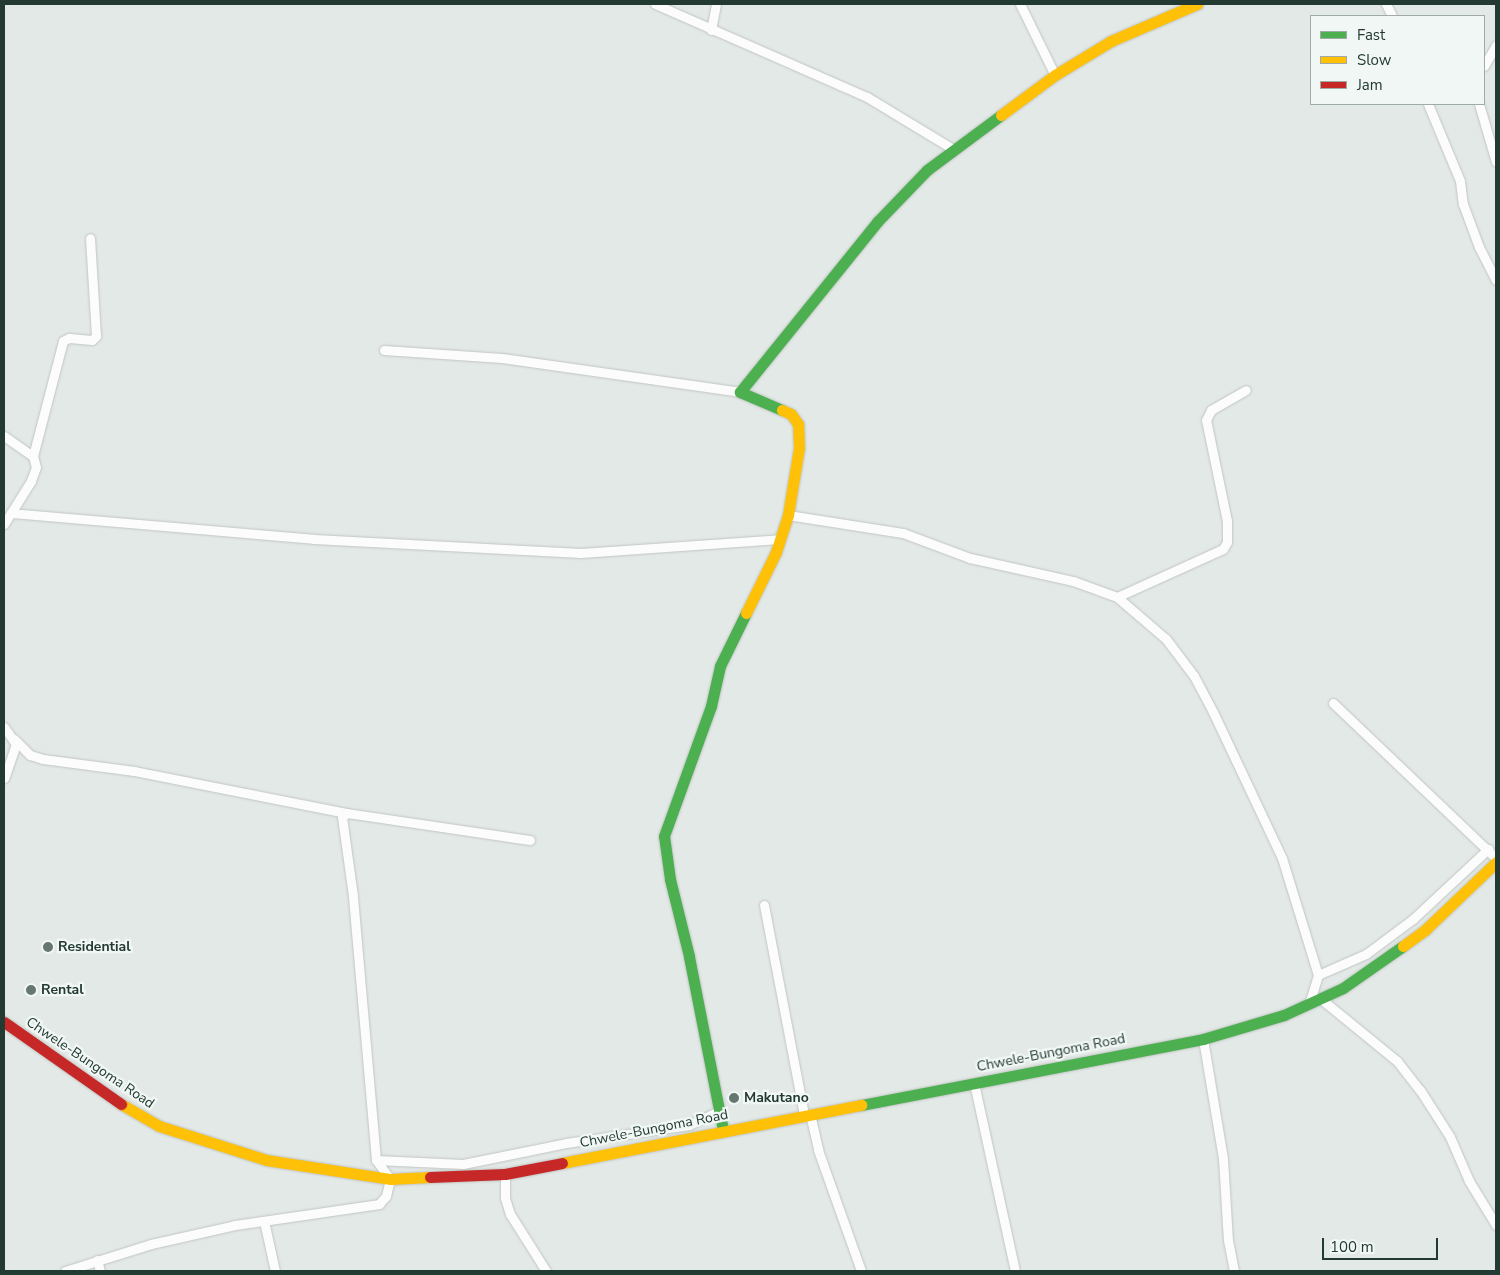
<!DOCTYPE html>
<html>
<head>
<meta charset="utf-8">
<style>
	body { margin:0 }
	#map { position:relative; width:1500px; height:1275px; overflow:hidden; background:#e3e9e6; font-family:"Nunito Sans",sans-serif }
	div>[style] { position:absolute }
	[style*='--x'] { left:calc(var(--x)*1px); top:calc(var(--y)*1px); width:calc(var(--w)*1px); rotate:calc(var(--a)*1deg) }
	.roads { filter:drop-shadow(0 0 1px #c0c5c3) drop-shadow(0 0 1px #c0c5c3) }
	.street>* { height:9px; margin:-4.5px; padding:0 4.5px; transform-origin:4.5px; border-radius:4.5px; background:#fbfcfb }
	.fast>* { height:11px; margin:-5.5px; padding:0 5.5px; transform-origin:5.5px; border-radius:5.5px; background:#4caf50 }
	.slow>* { height:11px; margin:-5.5px; padding:0 5.5px; transform-origin:5.5px; border-radius:5.5px; background:#ffc107 }
	.jam>* { height:11px; margin:-5.5px; padding:0 5.5px; transform-origin:5.5px; border-radius:5.5px; background:#c62828 }
	.dots>* { width:14px; height:14px; translate:-50% -50%; box-sizing:border-box; border:2px solid #f1f7f4; border-radius:50% }
	span { translate:-50% -50%; white-space:nowrap; text-align:center; line-height:1.15; -webkit-text-stroke:4.5px #f1f7f4; paint-order:stroke }
	.poi-label { font-size:14px; color:#223a31; font-weight:700 }
	.left { translate:0 -50%; text-align:left }
	.street-label { font-size:14px; color:#223a31 }
	.frame { position:absolute; inset:0; border:5px solid #223a31; pointer-events:none }
	.legend { position:absolute; left:1310px; top:15px; width:175px; height:90px; box-sizing:border-box; background:#f1f7f4; border:1px solid #9eaba6; margin:0; padding:6px 9px; list-style:none; font-size:15px; color:#223a31 }
	.legend li { display:flex; align-items:center; gap:10px; height:25px }
	.legend b { width:25px; border:1px solid #9eaba6 }
	.scale { position:absolute; left:1322px; top:1238px; width:116px; height:22px; box-sizing:border-box; border:2px solid #223a31; border-top:0; padding-left:6px; font-size:15px; line-height:18px; white-space:nowrap; color:#223a31; -webkit-text-stroke:4px #f1f7f4; paint-order:stroke }
</style>
</head>
<body>
<div id="map">
	<div class="roads">
		<div class="street">
			<i style="--x:655;--y:4;--w:232;--a:23.7"></i>
			<i style="--x:867;--y:97;--w:100;--a:31.2"></i>
			<i style="--x:1020;--y:4;--w:79;--a:63.8"></i>
			<i style="--x:1386;--y:4;--w:13;--a:63"></i>
			<i style="--x:711;--y:30;--w:26;--a:-79"></i>
			<i style="--x:1484;--y:66;--w:24;--a:-60"></i>
			<i style="--x:1428;--y:104;--w:83;--a:67.4"></i>
			<i style="--x:1460;--y:181;--w:23;--a:83"></i>
			<i style="--x:1463;--y:204;--w:46;--a:69.6"></i>
			<i style="--x:1479;--y:247;--w:37;--a:63"></i>
			<i style="--x:1479;--y:104;--w:60;--a:73.7"></i>
			<i style="--x:384;--y:350;--w:118;--a:3.9"></i>
			<i style="--x:502;--y:358;--w:240;--a:8.1"></i>
			<i style="--x:4;--y:436;--w:35;--a:35"></i>
			<i style="--x:33;--y:456;--w:11;--a:75"></i>
			<i style="--x:36;--y:467;--w:15;--a:110"></i>
			<i style="--x:31;--y:481;--w:51;--a:122.1"></i>
			<i style="--x:33;--y:456;--w:119;--a:-75.4"></i>
			<i style="--x:63;--y:341;--w:7;--a:-27"></i>
			<i style="--x:69;--y:338;--w:23;--a:5"></i>
			<i style="--x:92;--y:340;--w:6;--a:-45"></i>
			<i style="--x:96;--y:336;--w:98;--a:-93.5"></i>
			<i style="--x:11;--y:513;--w:304;--a:4.9"></i>
			<i style="--x:314;--y:539;--w:267;--a:3"></i>
			<i style="--x:581;--y:553;--w:199;--a:-4"></i>
			<i style="--x:788;--y:515;--w:116;--a:8.9"></i>
			<i style="--x:903;--y:533;--w:72;--a:20.5"></i>
			<i style="--x:970;--y:558;--w:106;--a:12.6"></i>
			<i style="--x:1073;--y:581;--w:47;--a:20"></i>
			<i style="--x:1117;--y:597;--w:65;--a:40.6"></i>
			<i style="--x:1166;--y:639;--w:46;--a:52.9"></i>
			<i style="--x:1194;--y:676;--w:41;--a:62.2"></i>
			<i style="--x:1213;--y:712;--w:161;--a:64.7"></i>
			<i style="--x:1282;--y:858;--w:122;--a:72.9"></i>
			<i style="--x:1318;--y:975;--w:30;--a:107"></i>
			<i style="--x:1117;--y:597;--w:116;--a:-24.4"></i>
			<i style="--x:1223;--y:549;--w:8;--a:-60"></i>
			<i style="--x:1227;--y:542;--w:21;--a:-90"></i>
			<i style="--x:1227;--y:521;--w:103;--a:-101.7"></i>
			<i style="--x:1206;--y:420;--w:11;--a:-63"></i>
			<i style="--x:1211;--y:410;--w:40;--a:-29.7"></i>
			<i style="--x:1333;--y:703;--w:225;--a:43.6"></i>
			<i style="--x:4;--y:727;--w:21;--a:55"></i>
			<i style="--x:16;--y:744;--w:36;--a:109"></i>
			<i style="--x:14;--y:739;--w:23;--a:45"></i>
			<i style="--x:30;--y:755;--w:14;--a:17"></i>
			<i style="--x:43;--y:759;--w:92;--a:7.5"></i>
			<i style="--x:134;--y:771;--w:217;--a:11.2"></i>
			<i style="--x:764;--y:905;--w:214;--a:79.2"></i>
			<i style="--x:1318;--y:975;--w:52;--a:-23.6"></i>
			<i style="--x:1366;--y:954;--w:59;--a:-36.7"></i>
			<i style="--x:1413;--y:919;--w:103;--a:-43"></i>
			<i style="--x:1321;--y:999;--w:98;--a:39.2"></i>
			<i style="--x:1397;--y:1061;--w:37;--a:52"></i>
			<i style="--x:1420;--y:1090;--w:56;--a:57.4"></i>
			<i style="--x:1450;--y:1137;--w:48;--a:66.6"></i>
			<i style="--x:1469;--y:1181;--w:52;--a:58.5"></i>
			<i style="--x:1203;--y:1039;--w:122;--a:80.5"></i>
			<i style="--x:1223;--y:1159;--w:81;--a:86.5"></i>
			<i style="--x:1228;--y:1240;--w:32;--a:79"></i>
			<i style="--x:974;--y:1083;--w:192;--a:77.7"></i>
			<i style="--x:810;--y:1114;--w:37;--a:77"></i>
			<i style="--x:818;--y:1150;--w:128;--a:70.4"></i>
			<i style="--x:376;--y:1160;--w:87;--a:2.6"></i>
			<i style="--x:463;--y:1164;--w:105;--a:-11.5"></i>
			<i style="--x:566;--y:1143;--w:124;--a:-8.3"></i>
			<i style="--x:689;--y:1125;--w:33;--a:-25"></i>
			<i style="--x:505;--y:1174;--w:24;--a:90"></i>
			<i style="--x:505;--y:1198;--w:17;--a:73"></i>
			<i style="--x:510;--y:1214;--w:67;--a:57.7"></i>
			<i style="--x:264;--y:1221;--w:51;--a:77.6"></i>
			<i style="--x:97;--y:1260;--w:11;--a:75"></i>
			<i style="--x:65;--y:1271;--w:90;--a:-17.4"></i>
			<i style="--x:151;--y:1244;--w:86;--a:-12.7"></i>
			<i style="--x:235;--y:1225;--w:146;--a:-8.3"></i>
			<i style="--x:379;--y:1204;--w:11;--a:-49"></i>
			<i style="--x:386;--y:1196;--w:17;--a:-77"></i>
			<i style="--x:390;--y:1179;--w:24;--a:-126"></i>
			<i style="--x:376;--y:1160;--w:265;--a:-95"></i>
			<i style="--x:353;--y:896;--w:80;--a:-97.9"></i>
			<i style="--x:342;--y:817;--w:6;--a:-39"></i>
			<i style="--x:347;--y:813;--w:185;--a:8.4"></i>
		</div>
		<div class="fast">
			<i style="--x:782;--y:410;--w:46;--a:-156.8"></i>
			<i style="--x:740;--y:392;--w:218;--a:-51.1"></i>
			<i style="--x:877;--y:222;--w:72;--a:-46.1"></i>
			<i style="--x:927;--y:170;--w:92;--a:-36.6"></i>
			<i style="--x:861;--y:1105;--w:348;--a:-10.9"></i>
			<i style="--x:1203;--y:1039;--w:84;--a:-16.5"></i>
			<i style="--x:1284;--y:1015;--w:65;--a:-24.6"></i>
			<i style="--x:1343;--y:988;--w:73;--a:-35"></i>
			<i style="--x:723;--y:1130;--w:177;--a:-101.1"></i>
			<i style="--x:689;--y:956;--w:79;--a:-103.9"></i>
			<i style="--x:670;--y:879;--w:43;--a:-97.9"></i>
			<i style="--x:664;--y:836;--w:138;--a:-70.1"></i>
			<i style="--x:711;--y:706;--w:41;--a:-77.3"></i>
			<i style="--x:720;--y:666;--w:59;--a:-63.9"></i>
		</div>
		<div class="slow">
			<i style="--x:1001;--y:115;--w:67;--a:-36.5"></i>
			<i style="--x:1055;--y:75;--w:66;--a:-31.3"></i>
			<i style="--x:1111;--y:41;--w:94;--a:-23.3"></i>
			<i style="--x:746;--y:613;--w:68;--a:-63.8"></i>
			<i style="--x:776;--y:552;--w:39;--a:-72"></i>
			<i style="--x:788;--y:515;--w:68;--a:-80.7"></i>
			<i style="--x:799;--y:448;--w:24;--a:-92"></i>
			<i style="--x:798;--y:424;--w:12;--a:-125"></i>
			<i style="--x:791;--y:414;--w:10;--a:-156"></i>
			<i style="--x:1403;--y:946;--w:29;--a:-36"></i>
			<i style="--x:1426;--y:929;--w:97;--a:-43.7"></i>
			<i style="--x:121;--y:1104;--w:44;--a:30.1"></i>
			<i style="--x:159;--y:1126;--w:112;--a:17.6"></i>
			<i style="--x:266;--y:1160;--w:125;--a:8.7"></i>
			<i style="--x:390;--y:1179;--w:40;--a:-2.9"></i>
			<i style="--x:562;--y:1163;--w:305;--a:-11"></i>
		</div>
		<div class="jam">
			<i style="--x:4;--y:1022;--w:143;--a:35"></i>
			<i style="--x:430;--y:1177;--w:75;--a:-2.3"></i>
			<i style="--x:505;--y:1174;--w:58;--a:-10.9"></i>
		</div>
	</div>
	<div class="dots">
		<i style="left:48px;top:947px;background:#667770"></i>
		<i style="left:31px;top:990px;background:#667770"></i>
		<i style="left:734px;top:1098px;background:#667770"></i>
	</div>
	<div class="poi-label">
		<span class="left" style="left:58px;top:947px">Residential</span>
		<span class="left" style="left:41px;top:990px">Rental</span>
		<span class="left" style="left:744px;top:1098px">Makutano</span>
	</div>
	<div class="street-label">
		<span style="left:1051px;top:1053px;rotate:-11deg">Chwele-Bungoma Road</span>
		<span style="left:90px;top:1063px;rotate:34deg">Chwele-Bungoma Road</span>
		<span style="left:654px;top:1129px;rotate:-11deg">Chwele-Bungoma Road</span>
	</div>
	<div class="frame"></div>
	<ul class="legend">
	<li><b style="height:6px;background:#4caf50"></b>Fast</li>
	<li><b style="height:6px;background:#ffc107"></b>Slow</li>
	<li><b style="height:6px;background:#c62828"></b>Jam</li>
	</ul>
	<div class="scale">100 m</div>
</div>
</body>
</html>
